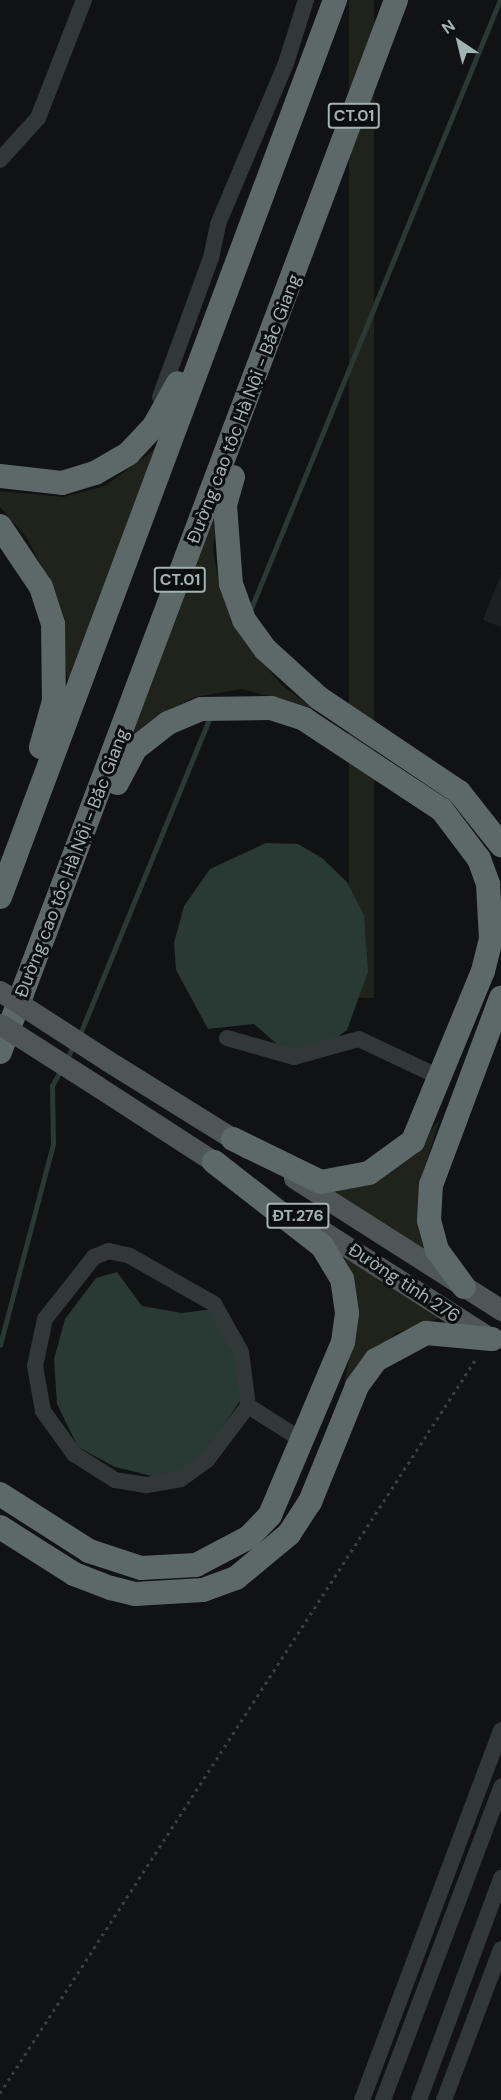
<!DOCTYPE html>
<html>
<head>
<meta charset="utf-8">
<style>
	body { margin:0 }
	#map { position:relative; width:501px; height:2100px; overflow:hidden; background:#111213; font-family:"DM Sans",sans-serif }
	div>[style] { position:absolute }
	[style*='--x'] { left:calc(var(--x)*1px); top:calc(var(--y)*1px); width:calc(var(--w)*1px); rotate:calc(var(--a)*1deg) }
	.built>* { inset:0; background:#1d1f20 }
	.green>* { inset:0; background:#20231b; transform-origin:0 0 }
	.water>* { inset:0; background:#293934 }
	.stream>* { height:4.5px; margin:-2.25px; padding:0 2.25px; transform-origin:2.25px; border-radius:2.25px; background:#293934 }
	.path>* { height:3px; margin-top:-1.5px; transform-origin:0; background:repeating-linear-gradient(90deg,#383f3f 0 3px,transparent 0 7.5px) }
	.minor>* { height:16px; margin:-8px; padding:0 8px; transform-origin:8px; border-radius:8px; background:#323738 }
	.major>* { height:21px; margin:-10.5px; padding:0 10.5px; transform-origin:10.5px; border-radius:10.5px; background:#4e5657 }
	.highway>* { height:24px; margin:-12px; padding:0 12px; transform-origin:12px; border-radius:12px; background:#5d6969 }
	.major-bridge>* { height:21px; margin:-10.5px; padding:0 10.5px; transform-origin:10.5px; border-radius:10.5px; background:#4e5657 }
	span { translate:-50% -50%; white-space:nowrap; text-align:center; line-height:1.15; -webkit-text-stroke:6px #0c0d0e; paint-order:stroke }
	.shield-label span { padding:2px 4px; background:#0c0d0e; border:2px solid; border-radius:4px; -webkit-text-stroke-width:0 }
	.shield-label { font-size:16px; color:#a1b4b4; font-weight:700 }
	.street-label { font-size:18px; color:#a1b4b4 }
	.north { position:absolute; left:429px; top:12px; width:60px; height:60px; -webkit-text-stroke:4px #0c0d0e; paint-order:stroke; rotate:325deg; font-size:16px; font-weight:700; line-height:24px; text-align:center; color:#a1b4b4 }
	.north::after { content:''; display:block; margin:auto; width:21px; height:27px; background:#a1b4b4; clip-path:polygon(50% 0,100% 100%,50% 72%,0 100%) }
</style>
</head>
<body>
<div id="map">
	<div class="built">
		<i style="clip-path:polygon(501px 574px,501px 627px,483px 620px)"></i>
	</div>
	<div class="green">
		<i style="left:349px;top:0;width:25px;height:998px"></i>
		<i style="clip-path:polygon(161px 445px,69px 687px,49px 580px,27px 538px,0 507px,0 491px,63px 497px,105px 486px)"></i>
		<i style="clip-path:polygon(218px 502px,213px 550px,220px 589px,257px 656px,283px 686px,315px 709px,242px 689px,195px 697px,161px 714px,127px 744px)"></i>
		<i style="clip-path:polygon(440px 1119px,420px 1182px,426px 1253px,323px 1192px,373px 1180px,402px 1164px)"></i>
		<i style="clip-path:polygon(341px 1253px,443px 1317px,396px 1333px,344px 1386px,358px 1312px,354px 1276px)"></i>
	</div>
	<div class="water">
		<i style="clip-path:polygon(266px 843px,298px 844px,322px 858px,347px 882px,364px 915px,368px 972px,347px 1030px,327px 1045px,286px 1052px,254px 1024px,208px 1029px,176px 970px,174px 943px,184px 906px,210px 869px)"></i>
		<i style="clip-path:polygon(117px 1272px,142px 1306px,182px 1313px,212px 1309px,238px 1361px,242px 1397px,208px 1451px,183px 1471px,156px 1477px,115px 1467px,78px 1447px,57px 1404px,54px 1359px,65px 1319px,96px 1278px)"></i>
	</div>
	<div class="stream">
		<i style="--x:250;--y:611;--w:660;--a:-67.75"></i>
		<i style="--x:80;--y:1034;--w:345;--a:-67.7"></i>
		<i style="--x:66;--y:1061;--w:19;--a:-65"></i>
		<i style="--x:0;--y:1345;--w:208;--a:-75.2"></i>
		<i style="--x:53;--y:1144;--w:58;--a:-91"></i>
		<i style="--x:52;--y:1086;--w:17;--a:-62"></i>
	</div>
	<div class="path">
		<i style="--x:0;--y:2093;--w:877;--a:-57.05"></i>
	</div>
	<div class="minor">
		<i style="--x:0;--y:160;--w:57;--a:-47.9"></i>
		<i style="--x:38;--y:118;--w:127;--a:-68.7"></i>
		<i style="--x:160;--y:397;--w:148;--a:-69.9"></i>
		<i style="--x:211;--y:258;--w:35;--a:-78"></i>
		<i style="--x:218;--y:224;--w:175;--a:-67.1"></i>
		<i style="--x:286;--y:63;--w:66;--a:-72.4"></i>
		<i style="--x:227;--y:1038;--w:70;--a:15.8"></i>
		<i style="--x:294;--y:1057;--w:67;--a:-15.5"></i>
		<i style="--x:359;--y:1039;--w:91;--a:25.4"></i>
		<i style="--x:248;--y:1406;--w:68;--a:127.2"></i>
		<i style="--x:207;--y:1460;--w:32;--a:144"></i>
		<i style="--x:181;--y:1479;--w:36;--a:170"></i>
		<i style="--x:146;--y:1485;--w:31;--a:-171"></i>
		<i style="--x:115;--y:1480;--w:49;--a:-147.6"></i>
		<i style="--x:74;--y:1454;--w:53;--a:-125.8"></i>
		<i style="--x:43;--y:1411;--w:46;--a:-100.1"></i>
		<i style="--x:35;--y:1366;--w:48;--a:-78"></i>
		<i style="--x:45;--y:1319;--w:79;--a:-51.7"></i>
		<i style="--x:94;--y:1257;--w:16;--a:-22"></i>
		<i style="--x:109;--y:1251;--w:22;--a:13"></i>
		<i style="--x:130;--y:1256;--w:97;--a:29.7"></i>
		<i style="--x:214;--y:1304;--w:55;--a:60.6"></i>
		<i style="--x:241;--y:1352;--w:54;--a:82.6"></i>
		<i style="--x:248;--y:1406;--w:67;--a:32.3"></i>
		<i style="--x:362;--y:2100;--w:395;--a:-69.4"></i>
		<i style="--x:383;--y:2100;--w:335;--a:-69.3"></i>
		<i style="--x:419;--y:2100;--w:237;--a:-69.7"></i>
		<i style="--x:444;--y:2100;--w:161;--a:-69.3"></i>
	</div>
	<div class="major">
		<i style="--x:108;--y:1061;--w:165;--a:31.9"></i>
		<i style="--x:97;--y:1086;--w:155;--a:32.9"></i>
		<i style="--x:294;--y:1178;--w:246;--a:32.5"></i>
		<i style="--x:299;--y:1216;--w:230;--a:32.6"></i>
	</div>
	<div class="highway">
		<i style="--x:0;--y:476;--w:62;--a:6.4"></i>
		<i style="--x:62;--y:483;--w:34;--a:-17"></i>
		<i style="--x:95;--y:473;--w:39;--a:-30"></i>
		<i style="--x:129;--y:453;--w:37;--a:-47"></i>
		<i style="--x:154;--y:426;--w:49;--a:-60.8"></i>
		<i style="--x:233;--y:477;--w:29;--a:106"></i>
		<i style="--x:225;--y:505;--w:79;--a:85.7"></i>
		<i style="--x:231;--y:584;--w:38;--a:70"></i>
		<i style="--x:244;--y:620;--w:36;--a:54"></i>
		<i style="--x:265;--y:649;--w:73;--a:42.2"></i>
		<i style="--x:319;--y:698;--w:169;--a:33.9"></i>
		<i style="--x:459;--y:792;--w:68;--a:51.6"></i>
		<i style="--x:0;--y:526;--w:73;--a:56.1"></i>
		<i style="--x:41;--y:587;--w:39;--a:72"></i>
		<i style="--x:53;--y:624;--w:77;--a:89.3"></i>
		<i style="--x:54;--y:701;--w:48;--a:105.8"></i>
		<i style="--x:117;--y:783;--w:40;--a:-62"></i>
		<i style="--x:136;--y:748;--w:41;--a:-38"></i>
		<i style="--x:168;--y:723;--w:36;--a:-23"></i>
		<i style="--x:201;--y:709;--w:70;--a:-0.8"></i>
		<i style="--x:271;--y:708;--w:35;--a:18"></i>
		<i style="--x:304;--y:719;--w:165;--a:33.4"></i>
		<i style="--x:442;--y:810;--w:61;--a:52.9"></i>
		<i style="--x:479;--y:859;--w:27;--a:70"></i>
		<i style="--x:488;--y:884;--w:55;--a:86.9"></i>
		<i style="--x:491;--y:939;--w:33;--a:104"></i>
		<i style="--x:483;--y:971;--w:184;--a:112.4"></i>
		<i style="--x:413;--y:1141;--w:54;--a:144"></i>
		<i style="--x:369;--y:1173;--w:49;--a:169.4"></i>
		<i style="--x:321;--y:1182;--w:98;--a:-154"></i>
		<i style="--x:0;--y:897;--w:958;--a:-69.52"></i>
		<i style="--x:0;--y:1052;--w:1124;--a:-69.37"></i>
		<i style="--x:464;--y:1287;--w:46;--a:-126.1"></i>
		<i style="--x:437;--y:1250;--w:30;--a:-105"></i>
		<i style="--x:429;--y:1221;--w:36;--a:-87"></i>
		<i style="--x:431;--y:1185;--w:200;--a:-69.5"></i>
		<i style="--x:0;--y:1494;--w:106;--a:32.6"></i>
		<i style="--x:89;--y:1551;--w:55;--a:18.1"></i>
		<i style="--x:141;--y:1568;--w:55;--a:-3.1"></i>
		<i style="--x:196;--y:1565;--w:60;--a:-27.8"></i>
		<i style="--x:249;--y:1537;--w:30;--a:-46"></i>
		<i style="--x:270;--y:1515;--w:188;--a:-67.1"></i>
		<i style="--x:343;--y:1342;--w:29;--a:-82"></i>
		<i style="--x:347;--y:1313;--w:34;--a:-98"></i>
		<i style="--x:342;--y:1279;--w:39;--a:-121"></i>
		<i style="--x:322;--y:1246;--w:137;--a:-142.1"></i>
		<i style="--x:0;--y:1527;--w:88;--a:32.4"></i>
		<i style="--x:74;--y:1574;--w:40;--a:21"></i>
		<i style="--x:111;--y:1588;--w:25;--a:14"></i>
		<i style="--x:135;--y:1594;--w:68;--a:-3.4"></i>
		<i style="--x:203;--y:1590;--w:35;--a:-20"></i>
		<i style="--x:236;--y:1578;--w:69;--a:-39.7"></i>
		<i style="--x:289;--y:1534;--w:38;--a:-57"></i>
		<i style="--x:310;--y:1502;--w:125;--a:-67.9"></i>
		<i style="--x:357;--y:1386;--w:32;--a:-54"></i>
		<i style="--x:376;--y:1360;--w:57;--a:-28.4"></i>
		<i style="--x:426;--y:1333;--w:66;--a:5.2"></i>
	</div>
	<div class="major-bridge">
		<i style="--x:0;--y:991;--w:129;--a:32.9"></i>
		<i style="--x:0;--y:1024;--w:115;--a:32.6"></i>
	</div>
	<div class="shield-label">
		<span style="left:354px;top:116px">CT.01</span>
		<span style="left:180px;top:580px">CT.01</span>
		<span style="left:298px;top:1216px">ĐT.276</span>
	</div>
	<div class="street-label">
		<span style="left:244px;top:409px;rotate:-69deg">Đường cao tốc Hà Nội - Bắc Giang</span>
		<span style="left:72px;top:863px;rotate:-69deg">Đường cao tốc Hà Nội - Bắc Giang</span>
		<span style="left:404px;top:1283px;rotate:33deg">Đường tỉnh 276</span>
	</div>
	<div class="north">N</div>
</div>
</body>
</html>
